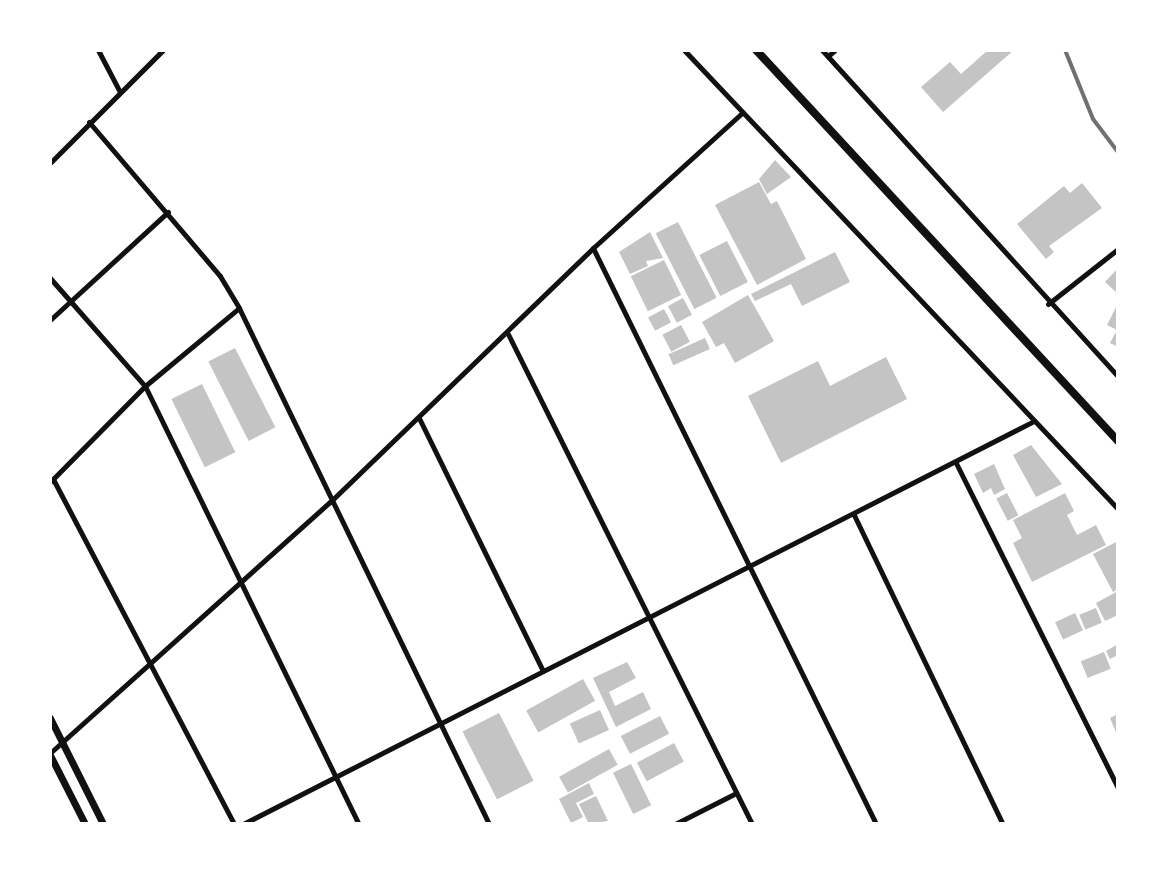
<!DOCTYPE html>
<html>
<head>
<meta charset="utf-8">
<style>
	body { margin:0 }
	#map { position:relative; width:1168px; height:874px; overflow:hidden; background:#fff; font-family:"Work Sans",sans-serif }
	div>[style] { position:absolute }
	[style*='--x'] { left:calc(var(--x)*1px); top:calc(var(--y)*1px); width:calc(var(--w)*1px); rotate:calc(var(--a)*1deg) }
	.building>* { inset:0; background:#c4c4c4; transform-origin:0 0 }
	.minor>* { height:5px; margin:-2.5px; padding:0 2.5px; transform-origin:2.5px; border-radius:2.5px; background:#111 }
	.tertiary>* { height:7px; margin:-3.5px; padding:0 3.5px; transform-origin:3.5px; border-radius:3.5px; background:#111 }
	.primary>* { height:8px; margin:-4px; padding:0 4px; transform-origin:4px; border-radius:4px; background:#111 }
	.rail>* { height:4px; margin:-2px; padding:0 2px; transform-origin:2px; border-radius:2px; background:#707070 }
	span { translate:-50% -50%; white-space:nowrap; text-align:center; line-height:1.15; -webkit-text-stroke:6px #fff; paint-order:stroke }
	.frame { position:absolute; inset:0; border:52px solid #fff; pointer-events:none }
</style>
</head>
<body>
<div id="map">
	<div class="building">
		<i style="clip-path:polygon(988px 50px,1014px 50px,943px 112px,921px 87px,950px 62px,961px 74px)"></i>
		<i style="clip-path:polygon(775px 160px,791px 177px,767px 194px,759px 179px)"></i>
		<i style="clip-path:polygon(759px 182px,771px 204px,777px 201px,806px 259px,757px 285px,715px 205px)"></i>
		<i style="clip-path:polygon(1082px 183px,1102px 208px,1049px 246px,1054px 252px,1046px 259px,1017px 224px,1064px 186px,1070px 193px)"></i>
		<i style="left:678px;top:222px;width:85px;height:25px;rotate:63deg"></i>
		<i style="clip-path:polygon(650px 232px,663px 258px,646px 261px,648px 266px,630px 274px,619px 252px)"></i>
		<i style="left:727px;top:241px;width:46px;height:31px;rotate:63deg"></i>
		<i style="clip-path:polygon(835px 252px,850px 282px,802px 306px,791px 284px,755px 301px,751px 294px)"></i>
		<i style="left:664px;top:260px;width:39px;height:37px;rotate:64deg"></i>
		<i style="clip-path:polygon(1118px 268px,1118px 294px,1105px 282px)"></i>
		<i style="clip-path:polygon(748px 295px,774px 341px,735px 363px,724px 343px,716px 347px,702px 322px)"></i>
		<i style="left:683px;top:298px;width:19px;height:17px;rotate:62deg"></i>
		<i style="clip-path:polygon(1116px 307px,1118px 309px,1118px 347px,1110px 343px,1117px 330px,1107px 325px)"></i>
		<i style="left:664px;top:309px;width:15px;height:18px;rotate:62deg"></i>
		<i style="left:681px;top:325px;width:19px;height:21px;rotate:62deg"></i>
		<i style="left:705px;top:338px;width:12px;height:40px;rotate:66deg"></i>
		<i style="left:235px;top:348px;width:89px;height:30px;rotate:63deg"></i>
		<i style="clip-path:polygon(886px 357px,907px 399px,781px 463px,748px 396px,818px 361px,830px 386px)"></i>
		<i style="left:202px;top:384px;width:76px;height:34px;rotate:64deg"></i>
		<i style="clip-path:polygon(1031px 445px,1062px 484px,1036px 497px,1013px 455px)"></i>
		<i style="clip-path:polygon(994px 464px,1005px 489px,994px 495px,991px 488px,983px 493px,974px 474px)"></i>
		<i style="left:1007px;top:493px;width:25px;height:12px;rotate:63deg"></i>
		<i style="clip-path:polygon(1065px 493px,1074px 511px,1067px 515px,1077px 535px,1096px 525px,1106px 545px,1032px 582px,1013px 543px,1022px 538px,1013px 520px)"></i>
		<i style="clip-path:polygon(1118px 541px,1118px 589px,1113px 592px,1093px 554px)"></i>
		<i style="clip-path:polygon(1118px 591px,1118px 615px,1105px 621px,1096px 603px)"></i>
		<i style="left:1096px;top:608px;width:16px;height:18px;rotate:68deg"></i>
		<i style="left:1075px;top:613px;width:19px;height:22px;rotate:65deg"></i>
		<i style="clip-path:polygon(1118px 644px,1118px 655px,1110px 659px,1106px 651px)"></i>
		<i style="left:1104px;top:652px;width:18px;height:25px;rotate:68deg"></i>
		<i style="clip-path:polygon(627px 662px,636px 678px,609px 692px,615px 706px,643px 692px,651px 709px,616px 727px,593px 678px)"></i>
		<i style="left:583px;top:679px;width:25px;height:65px;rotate:61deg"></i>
		<i style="left:600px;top:710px;width:22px;height:33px;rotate:66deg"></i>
		<i style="left:499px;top:713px;width:76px;height:41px;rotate:63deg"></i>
		<i style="clip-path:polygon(1118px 714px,1118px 737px,1110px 718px)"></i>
		<i style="left:660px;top:716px;width:20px;height:44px;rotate:63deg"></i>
		<i style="left:674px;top:743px;width:21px;height:42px;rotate:62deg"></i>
		<i style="left:609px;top:749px;width:18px;height:57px;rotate:61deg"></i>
		<i style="left:631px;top:764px;width:46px;height:20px;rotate:64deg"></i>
		<i style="clip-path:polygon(589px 783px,594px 794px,576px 803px,583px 817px,571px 823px,559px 799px)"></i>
		<i style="clip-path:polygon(596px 796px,608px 821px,589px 824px,579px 804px)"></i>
	</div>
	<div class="minor">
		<i style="--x:98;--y:50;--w:47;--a:62.4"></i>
		<i style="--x:684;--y:50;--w:632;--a:46.6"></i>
		<i style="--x:822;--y:50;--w:441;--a:47.8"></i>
		<i style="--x:828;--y:56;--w:9;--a:-41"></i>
		<i style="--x:89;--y:122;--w:202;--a:49.6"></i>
		<i style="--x:220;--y:276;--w:37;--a:59"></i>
		<i style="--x:239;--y:308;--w:573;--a:64.15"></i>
		<i style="--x:50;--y:163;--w:160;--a:-45"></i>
		<i style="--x:593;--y:248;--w:642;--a:63.83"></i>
		<i style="--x:50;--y:278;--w:144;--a:48.7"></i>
		<i style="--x:145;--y:386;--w:487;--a:64"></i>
		<i style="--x:1048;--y:304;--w:89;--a:-38.2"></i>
		<i style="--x:50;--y:320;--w:160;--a:-42.5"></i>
		<i style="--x:508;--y:334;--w:547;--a:63.53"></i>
		<i style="--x:419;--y:418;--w:280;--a:63.9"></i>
		<i style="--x:956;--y:463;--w:363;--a:63.5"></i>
		<i style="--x:53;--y:479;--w:390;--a:62.3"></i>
		<i style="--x:50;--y:482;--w:135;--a:-45.3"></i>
		<i style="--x:145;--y:386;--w:122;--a:-39.7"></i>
		<i style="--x:854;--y:515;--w:343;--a:64.3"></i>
		<i style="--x:50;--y:753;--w:376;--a:-41.9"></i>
		<i style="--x:330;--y:502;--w:366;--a:-44"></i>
		<i style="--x:593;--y:248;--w:201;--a:-42.2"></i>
		<i style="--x:243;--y:824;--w:888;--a:-27"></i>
		<i style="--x:675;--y:824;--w:68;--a:-26.9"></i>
	</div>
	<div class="tertiary">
		<i style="--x:50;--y:718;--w:119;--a:63.4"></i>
		<i style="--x:50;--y:755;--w:77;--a:63.1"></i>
	</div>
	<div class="primary">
		<i style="--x:756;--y:50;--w:533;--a:47.21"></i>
	</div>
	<div class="rail">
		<i style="--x:1065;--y:50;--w:74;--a:67.9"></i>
		<i style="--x:1093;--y:119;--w:41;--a:52.9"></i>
	</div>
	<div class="frame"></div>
</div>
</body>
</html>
